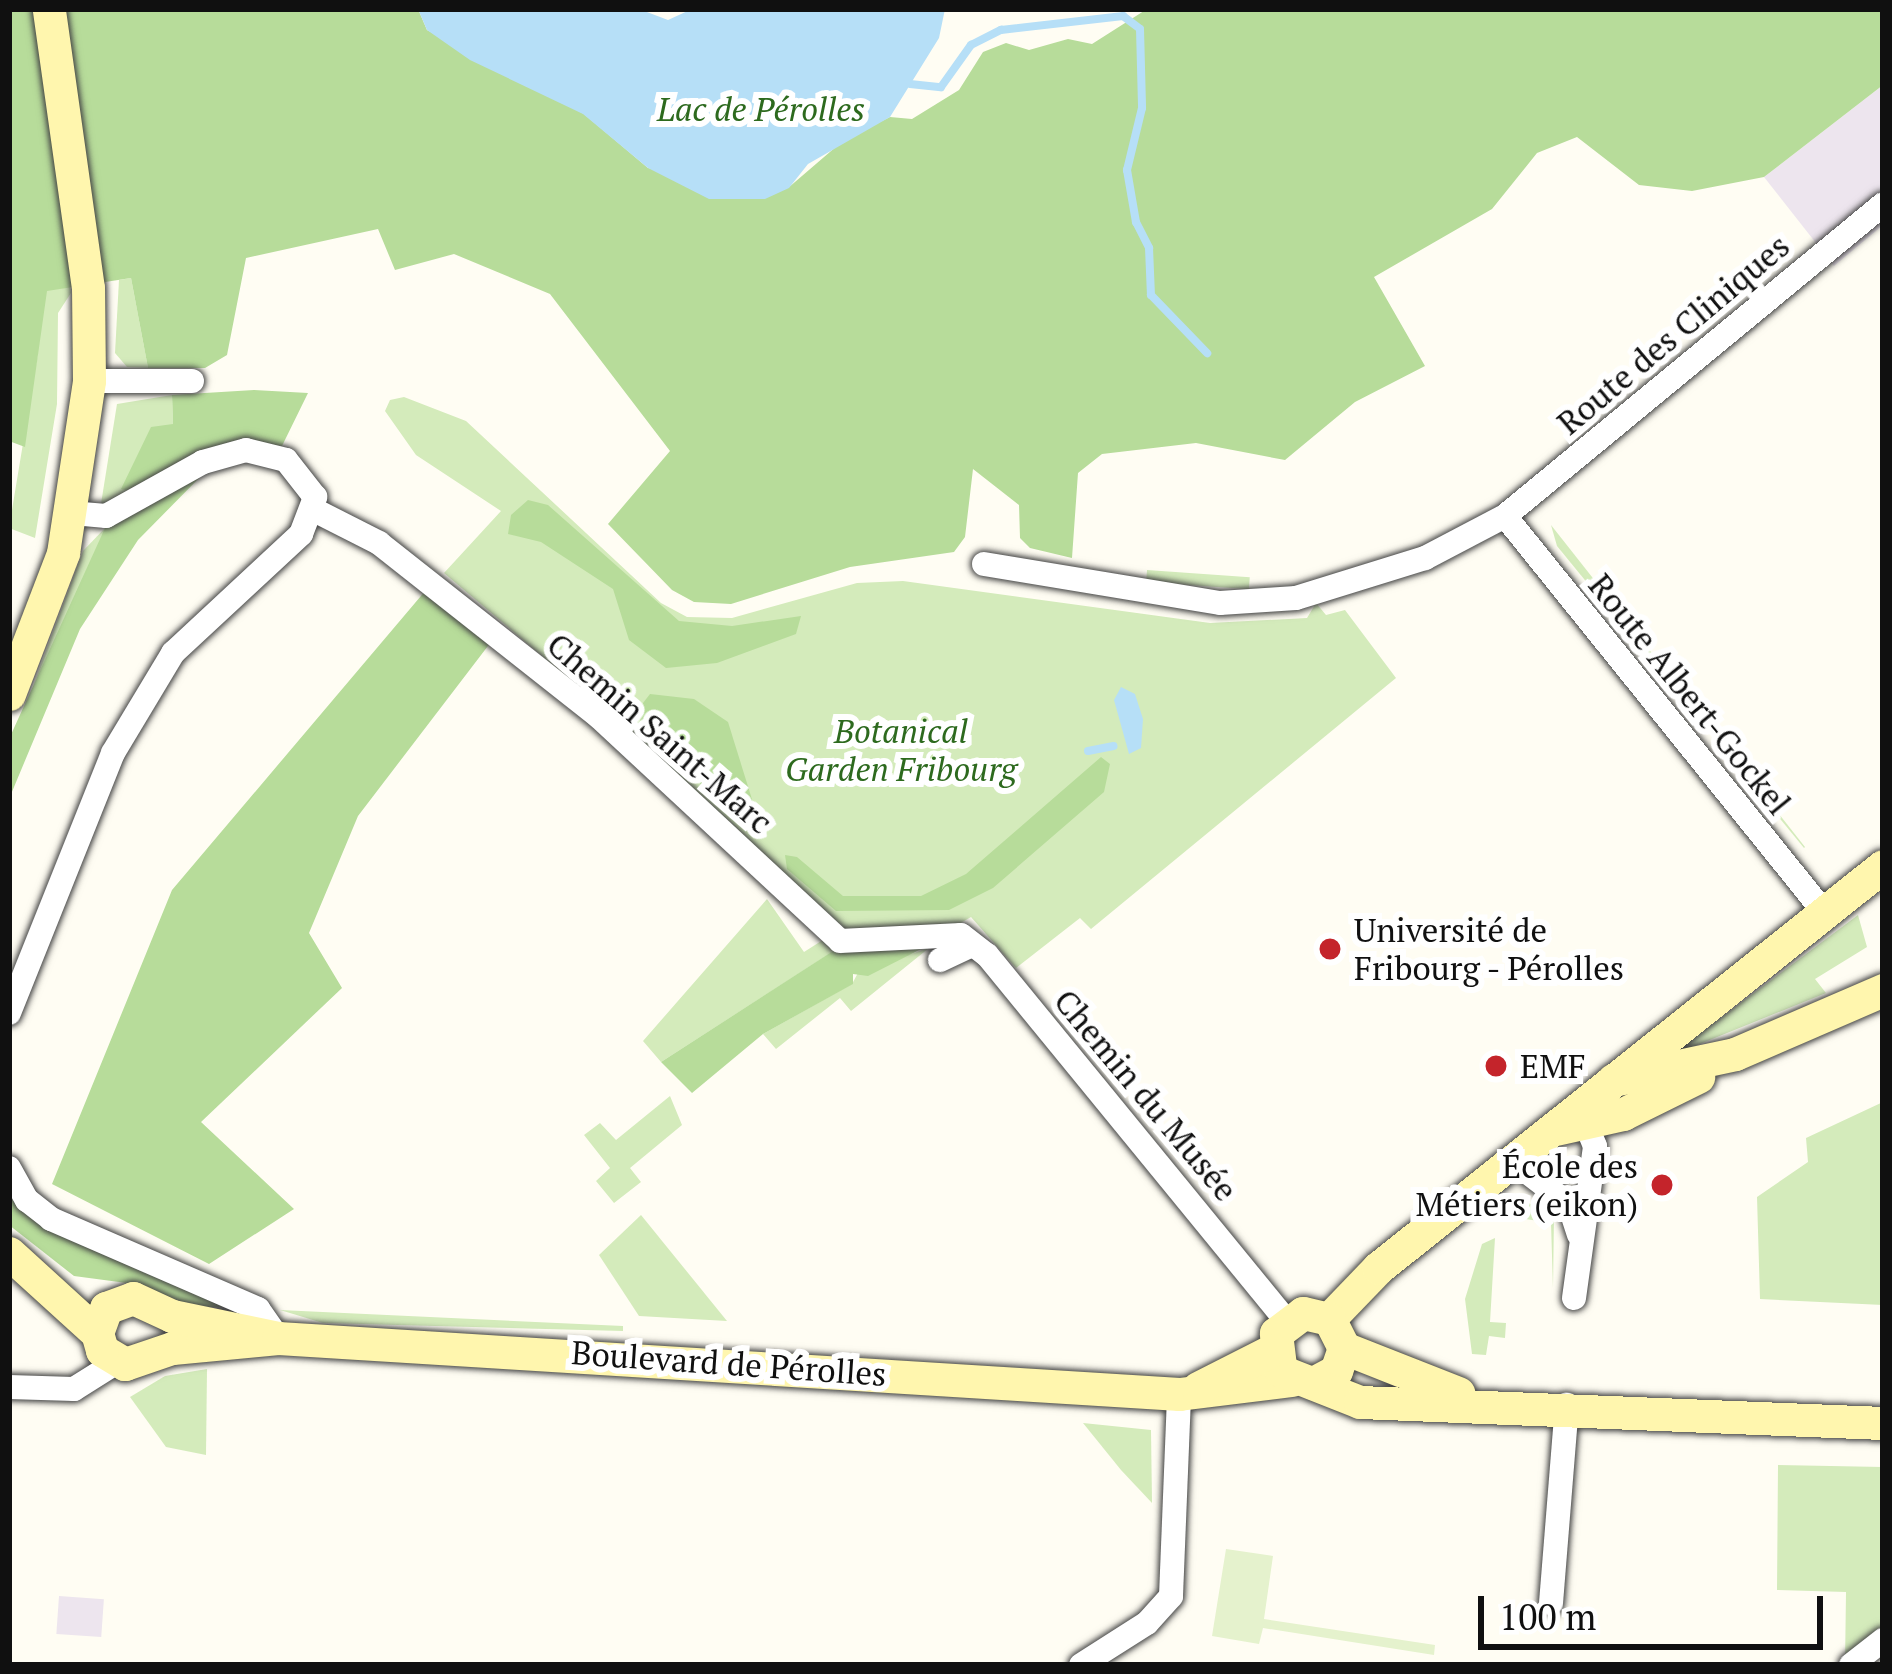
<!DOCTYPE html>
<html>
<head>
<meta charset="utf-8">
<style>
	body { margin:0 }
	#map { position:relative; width:1892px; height:1674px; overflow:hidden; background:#fffdf3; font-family:"PT Serif",serif }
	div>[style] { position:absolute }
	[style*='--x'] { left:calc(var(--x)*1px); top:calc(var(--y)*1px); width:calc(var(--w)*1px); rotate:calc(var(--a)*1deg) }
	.industrial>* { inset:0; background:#ede5ee; transform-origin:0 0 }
	.green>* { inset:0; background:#d4ebbb; transform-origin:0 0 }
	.forest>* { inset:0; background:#b7dc9a }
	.pitch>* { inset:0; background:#e5f2cd }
	.water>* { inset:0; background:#b6dff7 }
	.stream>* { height:8px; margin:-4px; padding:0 4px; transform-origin:4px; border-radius:4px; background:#b6dff7 }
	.roads { filter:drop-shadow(0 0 3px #434343) drop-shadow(0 0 3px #434343) }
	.minor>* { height:24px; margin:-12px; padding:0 12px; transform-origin:12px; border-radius:12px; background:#fff }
	.secondary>* { height:33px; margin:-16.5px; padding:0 16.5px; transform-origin:16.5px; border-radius:16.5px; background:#fff6ae }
	.dots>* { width:33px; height:33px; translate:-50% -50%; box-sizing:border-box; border:6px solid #fff; border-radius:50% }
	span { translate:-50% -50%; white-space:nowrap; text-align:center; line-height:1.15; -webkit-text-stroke:12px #fff; paint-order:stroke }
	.park-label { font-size:33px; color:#2d6a1e; font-style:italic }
	.street-label { font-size:33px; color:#101010 }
	.poi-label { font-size:33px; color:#101010 }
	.left { translate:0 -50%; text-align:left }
	.right { translate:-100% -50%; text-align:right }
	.frame { position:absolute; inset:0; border:12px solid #101010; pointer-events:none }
	.scale { position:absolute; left:1478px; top:1596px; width:345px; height:54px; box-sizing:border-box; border:6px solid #101010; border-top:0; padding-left:15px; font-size:36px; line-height:42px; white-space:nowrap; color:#101010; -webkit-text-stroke:9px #fff; paint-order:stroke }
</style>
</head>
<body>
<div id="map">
	<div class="industrial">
		<i style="clip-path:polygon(1883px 85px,1883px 225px,1834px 266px,1764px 177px)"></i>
		<i style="left:59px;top:1596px;width:45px;height:38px;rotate:4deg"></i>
	</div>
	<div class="green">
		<i style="clip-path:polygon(9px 9px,30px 9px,71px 293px,58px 313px,57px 404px,35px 538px,9px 528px,38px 353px)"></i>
		<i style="clip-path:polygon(131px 278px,148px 368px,127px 367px,115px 353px,119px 280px)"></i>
		<i style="clip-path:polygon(172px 395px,173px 424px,133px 492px,100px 510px,117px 404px)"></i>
		<i style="clip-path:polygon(404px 397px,466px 421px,661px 603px,687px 617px,732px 618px,857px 583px,903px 581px,1210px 623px,1307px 618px,1316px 603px,1326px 615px,1345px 610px,1396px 678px,1091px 929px,1080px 918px,1016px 968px,971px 917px,945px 932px,843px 929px,626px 727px,444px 573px,501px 511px,416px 455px,385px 411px,390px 400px)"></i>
		<i style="clip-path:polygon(1551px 525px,1805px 847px,1804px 848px,1557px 546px)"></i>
		<i style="clip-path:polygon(105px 528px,100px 550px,33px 686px,83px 551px)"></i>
		<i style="left:1147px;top:570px;width:103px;height:12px;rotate:4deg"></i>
		<i style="clip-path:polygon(767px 899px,804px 952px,826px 938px,850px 952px,832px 952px,661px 1062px,643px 1041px)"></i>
		<i style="clip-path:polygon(1858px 915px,1867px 947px,1815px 979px,1826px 993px,1670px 1056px)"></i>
		<i style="clip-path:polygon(929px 948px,851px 1011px,840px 998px,776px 1049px,763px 1034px,852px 984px,859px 971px)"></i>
		<i style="clip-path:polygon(670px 1096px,682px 1125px,630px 1168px,641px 1182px,614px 1203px,596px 1181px,610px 1168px,584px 1135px,600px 1123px,616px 1140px)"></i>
		<i style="clip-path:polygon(1883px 1102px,1883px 1305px,1760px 1299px,1757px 1197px,1808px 1162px,1806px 1138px)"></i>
		<i style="clip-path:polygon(1523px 1200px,1554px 1216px,1553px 1289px,1551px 1223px,1494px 1214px)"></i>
		<i style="clip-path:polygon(641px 1215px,727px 1321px,639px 1316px,599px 1255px)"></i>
		<i style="clip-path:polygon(1495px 1238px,1490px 1322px,1506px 1323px,1505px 1338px,1489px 1336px,1486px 1355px,1472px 1354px,1465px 1299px,1482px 1244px)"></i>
		<i style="clip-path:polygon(280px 1310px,623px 1326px,623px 1331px,323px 1323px)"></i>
		<i style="clip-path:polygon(207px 1369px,206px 1455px,166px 1447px,130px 1397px,165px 1376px)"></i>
		<i style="clip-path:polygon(1083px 1423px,1151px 1430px,1152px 1503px,1121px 1470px)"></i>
		<i style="clip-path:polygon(1778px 1465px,1883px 1467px,1883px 1640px,1845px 1665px,1846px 1592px,1777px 1590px)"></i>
	</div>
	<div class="forest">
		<i style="clip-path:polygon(9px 9px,418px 9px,427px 30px,584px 114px,648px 168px,788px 188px,845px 139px,890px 117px,912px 119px,959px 90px,983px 52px,1006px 43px,1029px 50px,1068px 39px,1092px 44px,1147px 9px,1883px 9px,1883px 85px,1764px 177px,1692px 191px,1639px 185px,1577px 137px,1537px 153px,1492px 209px,1374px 277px,1425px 366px,1355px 402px,1285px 460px,1196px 443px,1102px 454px,1078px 473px,1072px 558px,1030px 548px,1020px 538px,1019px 505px,973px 469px,965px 537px,954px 552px,850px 567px,731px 604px,694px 602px,672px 590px,608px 524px,670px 451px,550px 294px,454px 254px,395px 270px,378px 229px,246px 258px,227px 355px,205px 368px,148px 368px,131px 278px,47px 291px,25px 447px,9px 441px)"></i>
		<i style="clip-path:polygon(254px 390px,308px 393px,282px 446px,235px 441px,133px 492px,121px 489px,151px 427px,173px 424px,172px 395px)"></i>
		<i style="clip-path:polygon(205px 472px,138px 540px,80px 629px,9px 799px,9px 739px,105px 528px)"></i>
		<i style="clip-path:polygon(528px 500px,548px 505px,679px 621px,732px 626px,801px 616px,796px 634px,717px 663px,666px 668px,629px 640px,613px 589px,541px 542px,508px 534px,511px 515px)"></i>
		<i style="clip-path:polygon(426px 590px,491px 642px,358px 816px,309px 933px,342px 988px,201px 1122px,294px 1209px,209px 1264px,52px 1184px,172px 890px)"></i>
		<i style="clip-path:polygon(650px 694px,694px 699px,728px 722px,764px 838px,754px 837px,645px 729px,636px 712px)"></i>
		<i style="clip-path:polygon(1101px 757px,1110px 764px,1104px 792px,993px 888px,949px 910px,836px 911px,787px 869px,785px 855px,797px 857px,843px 896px,921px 896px,966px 874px)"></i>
		<i style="clip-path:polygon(925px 947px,868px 976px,853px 974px,853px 984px,763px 1034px,692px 1093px,661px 1062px,833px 951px)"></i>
		<i style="clip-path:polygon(9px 1184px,236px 1307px,206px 1307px,205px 1315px,134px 1284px,74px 1276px,9px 1225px)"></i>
	</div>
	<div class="pitch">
		<i style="clip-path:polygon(1226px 1549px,1273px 1556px,1264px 1619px,1435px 1645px,1434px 1655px,1263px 1628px,1259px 1644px,1212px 1636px)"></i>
	</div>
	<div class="water">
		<i style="clip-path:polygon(418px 9px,639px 9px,668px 20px,692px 9px,945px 9px,939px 38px,890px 117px,808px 164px,789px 188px,765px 199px,709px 199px,648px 168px,583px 114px,470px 60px,427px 30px)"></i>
		<i style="clip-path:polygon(1121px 687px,1135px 694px,1143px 719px,1141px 748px,1129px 754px,1114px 700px)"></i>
	</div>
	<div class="stream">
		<i style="--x:910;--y:84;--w:31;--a:6"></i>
		<i style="--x:941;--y:87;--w:52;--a:-54.5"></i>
		<i style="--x:971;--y:45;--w:34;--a:-27"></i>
		<i style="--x:1001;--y:30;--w:123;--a:-6.5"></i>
		<i style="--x:1123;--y:16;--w:21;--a:37"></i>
		<i style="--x:1140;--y:29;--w:79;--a:88.5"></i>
		<i style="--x:1142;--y:108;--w:64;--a:103.6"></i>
		<i style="--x:1127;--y:170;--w:53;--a:80.2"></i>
		<i style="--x:1136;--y:222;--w:29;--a:63"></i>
		<i style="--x:1149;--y:248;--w:47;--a:87.6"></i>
		<i style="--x:1151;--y:295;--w:81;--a:46"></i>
		<i style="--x:1088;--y:751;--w:26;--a:-11"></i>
	</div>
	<div class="roads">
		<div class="minor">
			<i style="--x:89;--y:381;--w:103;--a:0"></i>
			<i style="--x:316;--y:511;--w:71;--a:26.9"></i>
			<i style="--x:379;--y:543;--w:279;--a:38.3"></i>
			<i style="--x:598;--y:716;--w:330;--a:42.9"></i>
			<i style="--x:840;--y:941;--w:121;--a:-2.8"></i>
			<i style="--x:961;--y:935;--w:33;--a:38"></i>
			<i style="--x:987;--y:955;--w:472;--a:50.7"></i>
			<i style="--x:1505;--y:516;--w:509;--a:51.15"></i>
			<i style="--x:984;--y:564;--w:239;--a:9.4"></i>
			<i style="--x:1220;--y:603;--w:76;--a:-3.8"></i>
			<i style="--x:1296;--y:598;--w:135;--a:-17.2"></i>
			<i style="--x:1425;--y:558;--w:90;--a:-27.7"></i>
			<i style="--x:1505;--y:516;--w:490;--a:-39.5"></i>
			<i style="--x:940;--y:960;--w:33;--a:-25"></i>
			<i style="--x:9;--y:1013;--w:280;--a:-68.2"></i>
			<i style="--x:113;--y:753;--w:117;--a:-59"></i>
			<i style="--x:173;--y:653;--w:175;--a:-42.9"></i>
			<i style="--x:301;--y:534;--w:40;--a:-69"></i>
			<i style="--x:315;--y:497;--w:47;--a:-128.1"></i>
			<i style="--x:286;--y:460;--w:41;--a:-166"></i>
			<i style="--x:246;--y:450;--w:45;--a:164.4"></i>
			<i style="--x:203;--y:462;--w:111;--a:150.9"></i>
			<i style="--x:106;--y:516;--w:33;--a:-175"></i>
			<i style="--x:1514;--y:1162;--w:69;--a:37.4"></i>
			<i style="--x:1569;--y:1204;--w:32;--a:72"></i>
			<i style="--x:9;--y:1168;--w:37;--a:61"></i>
			<i style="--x:27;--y:1200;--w:31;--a:38"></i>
			<i style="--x:51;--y:1219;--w:226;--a:23.5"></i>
			<i style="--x:258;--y:1309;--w:35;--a:55"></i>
			<i style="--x:1574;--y:1298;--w:153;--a:-82.1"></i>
			<i style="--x:1595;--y:1146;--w:41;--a:-112.8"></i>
			<i style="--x:9;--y:1387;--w:65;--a:1.8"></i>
			<i style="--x:74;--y:1389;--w:51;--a:-32.1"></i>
			<i style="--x:1551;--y:1603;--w:199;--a:-85.4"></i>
			<i style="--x:1081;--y:1665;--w:78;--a:-32.5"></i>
			<i style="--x:1147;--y:1623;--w:36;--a:-48"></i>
			<i style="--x:1171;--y:1596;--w:202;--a:-87.7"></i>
			<i style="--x:1851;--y:1665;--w:41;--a:-38"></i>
		</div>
		<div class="secondary">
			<i style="--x:9;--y:694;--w:151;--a:-69"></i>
			<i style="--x:63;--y:553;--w:174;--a:-81.4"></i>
			<i style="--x:89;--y:381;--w:93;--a:-90.6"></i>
			<i style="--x:88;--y:288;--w:282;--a:-98"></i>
			<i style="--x:1613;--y:1080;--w:125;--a:-12"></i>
			<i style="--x:1735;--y:1054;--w:161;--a:-23.4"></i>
			<i style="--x:1556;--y:1129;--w:69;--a:-12.6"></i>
			<i style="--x:1623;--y:1114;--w:84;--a:-26.3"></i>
			<i style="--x:9;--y:1253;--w:119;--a:42.3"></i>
			<i style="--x:1329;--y:1319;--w:71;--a:-46.1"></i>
			<i style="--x:1378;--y:1268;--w:645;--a:-38.52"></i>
			<i style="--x:278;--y:1338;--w:106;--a:174.6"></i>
			<i style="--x:172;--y:1348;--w:50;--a:161.2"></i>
			<i style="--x:125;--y:1364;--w:27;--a:-149"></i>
			<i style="--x:102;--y:1350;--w:18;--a:-106"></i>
			<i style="--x:97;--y:1333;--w:27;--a:-70"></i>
			<i style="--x:106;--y:1308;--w:29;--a:-20"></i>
			<i style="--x:133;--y:1298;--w:43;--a:24.8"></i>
			<i style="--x:172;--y:1316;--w:108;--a:11.7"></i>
			<i style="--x:278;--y:1338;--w:903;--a:3.56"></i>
			<i style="--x:1179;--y:1394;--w:114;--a:-7.1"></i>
			<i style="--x:1344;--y:1348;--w:123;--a:21.5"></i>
			<i style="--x:1313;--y:1383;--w:26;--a:-28"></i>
			<i style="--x:1336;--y:1371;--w:24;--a:-71"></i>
			<i style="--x:1344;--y:1348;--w:33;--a:-117"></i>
			<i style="--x:1329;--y:1319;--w:27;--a:-167"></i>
			<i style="--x:1303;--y:1313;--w:34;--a:143"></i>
			<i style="--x:1276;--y:1333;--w:38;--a:83"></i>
			<i style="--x:1281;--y:1371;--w:85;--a:21.4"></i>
			<i style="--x:1360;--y:1402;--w:523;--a:2.3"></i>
			<i style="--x:1198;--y:1388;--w:84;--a:-26.9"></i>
		</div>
	</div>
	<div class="dots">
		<i style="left:1330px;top:949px;background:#c4242b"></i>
		<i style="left:1496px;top:1066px;background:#c4242b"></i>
		<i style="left:1662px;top:1185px;background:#c4242b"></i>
	</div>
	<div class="park-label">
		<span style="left:761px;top:109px">Lac de Pérolles</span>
		<span style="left:901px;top:750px">Botanical<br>Garden Fribourg</span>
	</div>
	<div class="street-label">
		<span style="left:1673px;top:334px;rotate:-40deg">Route des Cliniques</span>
		<span style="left:1690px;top:694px;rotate:51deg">Route Albert-Gockel</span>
		<span style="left:660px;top:733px;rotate:41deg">Chemin Saint-Marc</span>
		<span style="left:1146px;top:1095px;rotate:50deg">Chemin du Musée</span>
		<span style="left:729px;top:1363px;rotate:4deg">Boulevard de Pérolles</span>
	</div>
	<div class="poi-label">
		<span class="left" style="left:1354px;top:949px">Université de<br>Fribourg - Pérolles</span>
		<span class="left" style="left:1520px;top:1066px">EMF</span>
		<span class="right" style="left:1638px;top:1185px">École des<br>Métiers (eikon)</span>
	</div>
	<div class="frame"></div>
	<div class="scale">100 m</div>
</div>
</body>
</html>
